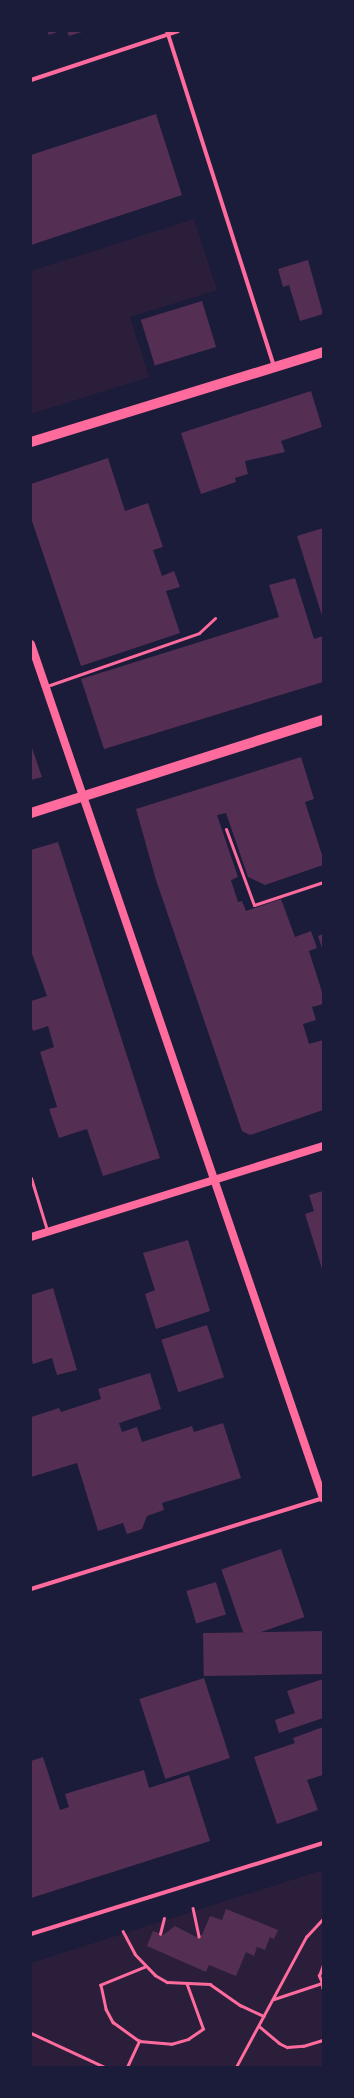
<!DOCTYPE html>
<html>
<head>
<meta charset="utf-8">
<style>
	body { margin:0 }
	#map { position:relative; width:354px; height:2098px; overflow:hidden; background:#1b1b3a; font-family:"Alegreya Sans",sans-serif }
	div>[style] { position:absolute }
	[style*='--x'] { left:calc(var(--x)*1px); top:calc(var(--y)*1px); width:calc(var(--w)*1px); rotate:calc(var(--a)*1deg) }
	.green>* { inset:0; background:#2a1e3b }
	.building>* { inset:0; background:#542f53; transform-origin:0 0 }
	.path>* { height:2.5px; margin:-1.25px; padding:0 1.25px; transform-origin:1.25px; border-radius:1.25px; background:#ff6b9d }
	.service>* { height:3px; margin:-1.5px; padding:0 1.5px; transform-origin:1.5px; border-radius:1.5px; background:#ff6b9d }
	.minor>* { height:4px; margin:-2px; padding:0 2px; transform-origin:2px; border-radius:2px; background:#ff6b9d }
	.secondary>* { height:8px; margin:-4px; padding:0 4px; transform-origin:4px; border-radius:4px; background:#ff6b9d }
	.primary>* { height:10px; margin:-5px; padding:0 5px; transform-origin:5px; border-radius:5px; background:#ff6b9d }
	span { translate:-50% -50%; white-space:nowrap; text-align:center; line-height:1.15; -webkit-text-stroke:4px #1b1b3a; paint-order:stroke }
	.frame { position:absolute; inset:0; border:32px solid #1b1b3a; pointer-events:none }
</style>
</head>
<body>
<div id="map">
	<div class="green">
		<i style="clip-path:polygon(194px 219px,217px 290px,130px 317px,149px 377px,31px 414px,31px 271px)"></i>
		<i style="clip-path:polygon(323px 1870px,323px 2067px,31px 2067px,31px 1963px)"></i>
	</div>
	<div class="building">
		<i style="clip-path:polygon(47px 31px,60px 31px,49px 35px)"></i>
		<i style="clip-path:polygon(67px 31px,85px 31px,69px 36px)"></i>
		<i style="clip-path:polygon(156px 114px,182px 195px,31px 245px,31px 155px)"></i>
		<i style="clip-path:polygon(308px 260px,323px 314px,300px 321px,289px 285px,283px 287px,278px 269px)"></i>
		<i style="left:202px;top:301px;width:48px;height:64px;rotate:73deg"></i>
		<i style="clip-path:polygon(311px 391px,322px 427px,281px 441px,285px 452px,245px 461px,248px 474px,235px 478px,236px 482px,201px 494px,181px 433px)"></i>
		<i style="clip-path:polygon(108px 458px,125px 511px,148px 503px,163px 547px,153px 550px,162px 576px,174px 571px,180px 587px,166px 591px,180px 633px,81px 666px,31px 518px,31px 484px)"></i>
		<i style="clip-path:polygon(323px 528px,323px 619px,297px 536px)"></i>
		<i style="clip-path:polygon(295px 578px,314px 639px,323px 636px,323px 682px,104px 749px,81px 679px,279px 617px,269px 585px)"></i>
		<i style="clip-path:polygon(31px 745px,42px 777px,31px 780px)"></i>
		<i style="clip-path:polygon(301px 757px,314px 799px,305px 802px,323px 858px,323px 865px,265px 885px,248px 877px,226px 813px,217px 815px,238px 877px,231px 880px,238px 902px,242px 901px,246px 911px,281px 899px,295px 937px,311px 931px,317px 948px,309px 951px,323px 995px,323px 1004px,312px 1007px,316px 1020px,303px 1024px,309px 1044px,323px 1040px,323px 1110px,250px 1135px,242px 1131px,156px 880px,136px 809px)"></i>
		<i style="clip-path:polygon(58px 842px,160px 1158px,103px 1176px,87px 1129px,59px 1138px,49px 1109px,57px 1107px,40px 1052px,54px 1047px,48px 1026px,33px 1031px,31px 1025px,31px 1001px,47px 996px,31px 951px,31px 850px)"></i>
		<i style="clip-path:polygon(323px 934px,323px 951px,318px 936px)"></i>
		<i style="clip-path:polygon(323px 1191px,323px 1272px,305px 1214px,314px 1211px,309px 1195px)"></i>
		<i style="clip-path:polygon(188px 1240px,210px 1311px,156px 1329px,145px 1294px,155px 1290px,143px 1253px)"></i>
		<i style="clip-path:polygon(53px 1288px,77px 1370px,57px 1375px,52px 1358px,33px 1364px,31px 1356px,31px 1295px)"></i>
		<i style="left:207px;top:1325px;width:55px;height:48px;rotate:72deg"></i>
		<i style="clip-path:polygon(150px 1373px,161px 1409px,119px 1423px,122px 1432px,137px 1427px,142px 1442px,192px 1426px,194px 1432px,223px 1423px,241px 1478px,162px 1503px,164px 1510px,147px 1516px,142px 1529px,127px 1534px,123px 1523px,98px 1531px,77px 1463px,31px 1477px,31px 1417px,59px 1408px,61px 1412px,101px 1399px,98px 1389px)"></i>
		<i style="left:281px;top:1549px;width:72px;height:63px;rotate:71deg"></i>
		<i style="left:216px;top:1582px;width:34px;height:31px;rotate:73deg"></i>
		<i style="left:322px;top:1631px;width:43px;height:119px;rotate:89deg"></i>
		<i style="left:204px;top:1678px;width:84px;height:68px;rotate:72deg"></i>
		<i style="clip-path:polygon(323px 1679px,323px 1718px,279px 1733px,275px 1720px,295px 1713px,287px 1691px)"></i>
		<i style="clip-path:polygon(323px 1727px,323px 1775px,307px 1780px,318px 1810px,277px 1824px,254px 1757px,295px 1743px,293px 1738px)"></i>
		<i style="clip-path:polygon(43px 1757px,60px 1810px,69px 1807px,65px 1794px,144px 1770px,149px 1788px,189px 1775px,210px 1841px,31px 1898px,31px 1761px)"></i>
		<i style="clip-path:polygon(226px 1909px,278px 1930px,274px 1939px,270px 1937px,265px 1950px,257px 1947px,254px 1956px,246px 1952px,236px 1976px,209px 1965px,206px 1972px,147px 1946px,153px 1931px,163px 1935px,175px 1926px,196px 1937px,202px 1935px,210px 1916px,222px 1920px)"></i>
	</div>
	<div class="path">
		<i style="--x:193;--y:1908;--w:29;--a:78"></i>
		<i style="--x:123;--y:1931;--w:26;--a:62"></i>
		<i style="--x:135;--y:1954;--w:29;--a:46"></i>
		<i style="--x:155;--y:1975;--w:14;--a:30"></i>
		<i style="--x:167;--y:1982;--w:43;--a:2.7"></i>
		<i style="--x:210;--y:1984;--w:37;--a:35"></i>
		<i style="--x:240;--y:2005;--w:26;--a:25"></i>
		<i style="--x:160;--y:1934;--w:16;--a:-76"></i>
		<i style="--x:145;--y:1967;--w:48;--a:157.8"></i>
		<i style="--x:101;--y:1985;--w:25;--a:78"></i>
		<i style="--x:106;--y:2009;--w:15;--a:62"></i>
		<i style="--x:113;--y:2022;--w:32;--a:36"></i>
		<i style="--x:139;--y:2041;--w:32;--a:5"></i>
		<i style="--x:171;--y:2044;--w:18;--a:-16"></i>
		<i style="--x:188;--y:2039;--w:18;--a:-34"></i>
		<i style="--x:203;--y:2029;--w:47;--a:-110"></i>
		<i style="--x:322;--y:1983;--w:8;--a:-113"></i>
		<i style="--x:319;--y:1976;--w:12;--a:-70"></i>
		<i style="--x:274;--y:1999;--w:51;--a:-18.4"></i>
		<i style="--x:322;--y:1983;--w:5;--a:79"></i>
		<i style="--x:259;--y:2026;--w:26;--a:40"></i>
		<i style="--x:279;--y:2043;--w:9;--a:27"></i>
		<i style="--x:287;--y:2047;--w:16;--a:-4"></i>
		<i style="--x:303;--y:2046;--w:21;--a:-17"></i>
		<i style="--x:31;--y:2033;--w:81;--a:24.7"></i>
		<i style="--x:127;--y:2067;--w:29;--a:-65"></i>
		<i style="--x:236;--y:2067;--w:148;--a:-61.7"></i>
		<i style="--x:306;--y:1937;--w:25;--a:-47"></i>
	</div>
	<div class="service">
		<i style="--x:47;--y:686;--w:161;--a:-19.2"></i>
		<i style="--x:199;--y:633;--w:22;--a:-43"></i>
		<i style="--x:226;--y:829;--w:81;--a:69.8"></i>
		<i style="--x:254;--y:905;--w:73;--a:-18.4"></i>
		<i style="--x:31;--y:1178;--w:54;--a:72.9"></i>
	</div>
	<div class="minor">
		<i style="--x:167;--y:31;--w:352;--a:72.3"></i>
		<i style="--x:31;--y:80;--w:155;--a:-18.4"></i>
		<i style="--x:31;--y:1589;--w:306;--a:-17.3"></i>
		<i style="--x:31;--y:1934;--w:306;--a:-17.3"></i>
	</div>
	<div class="secondary">
		<i style="--x:31;--y:644;--w:903;--a:71.12"></i>
		<i style="--x:31;--y:1237;--w:306;--a:-17.3"></i>
	</div>
	<div class="primary">
		<i style="--x:31;--y:442;--w:306;--a:-17.1"></i>
		<i style="--x:31;--y:813;--w:306;--a:-17.7"></i>
	</div>
	<div class="frame"></div>
</div>
</body>
</html>
